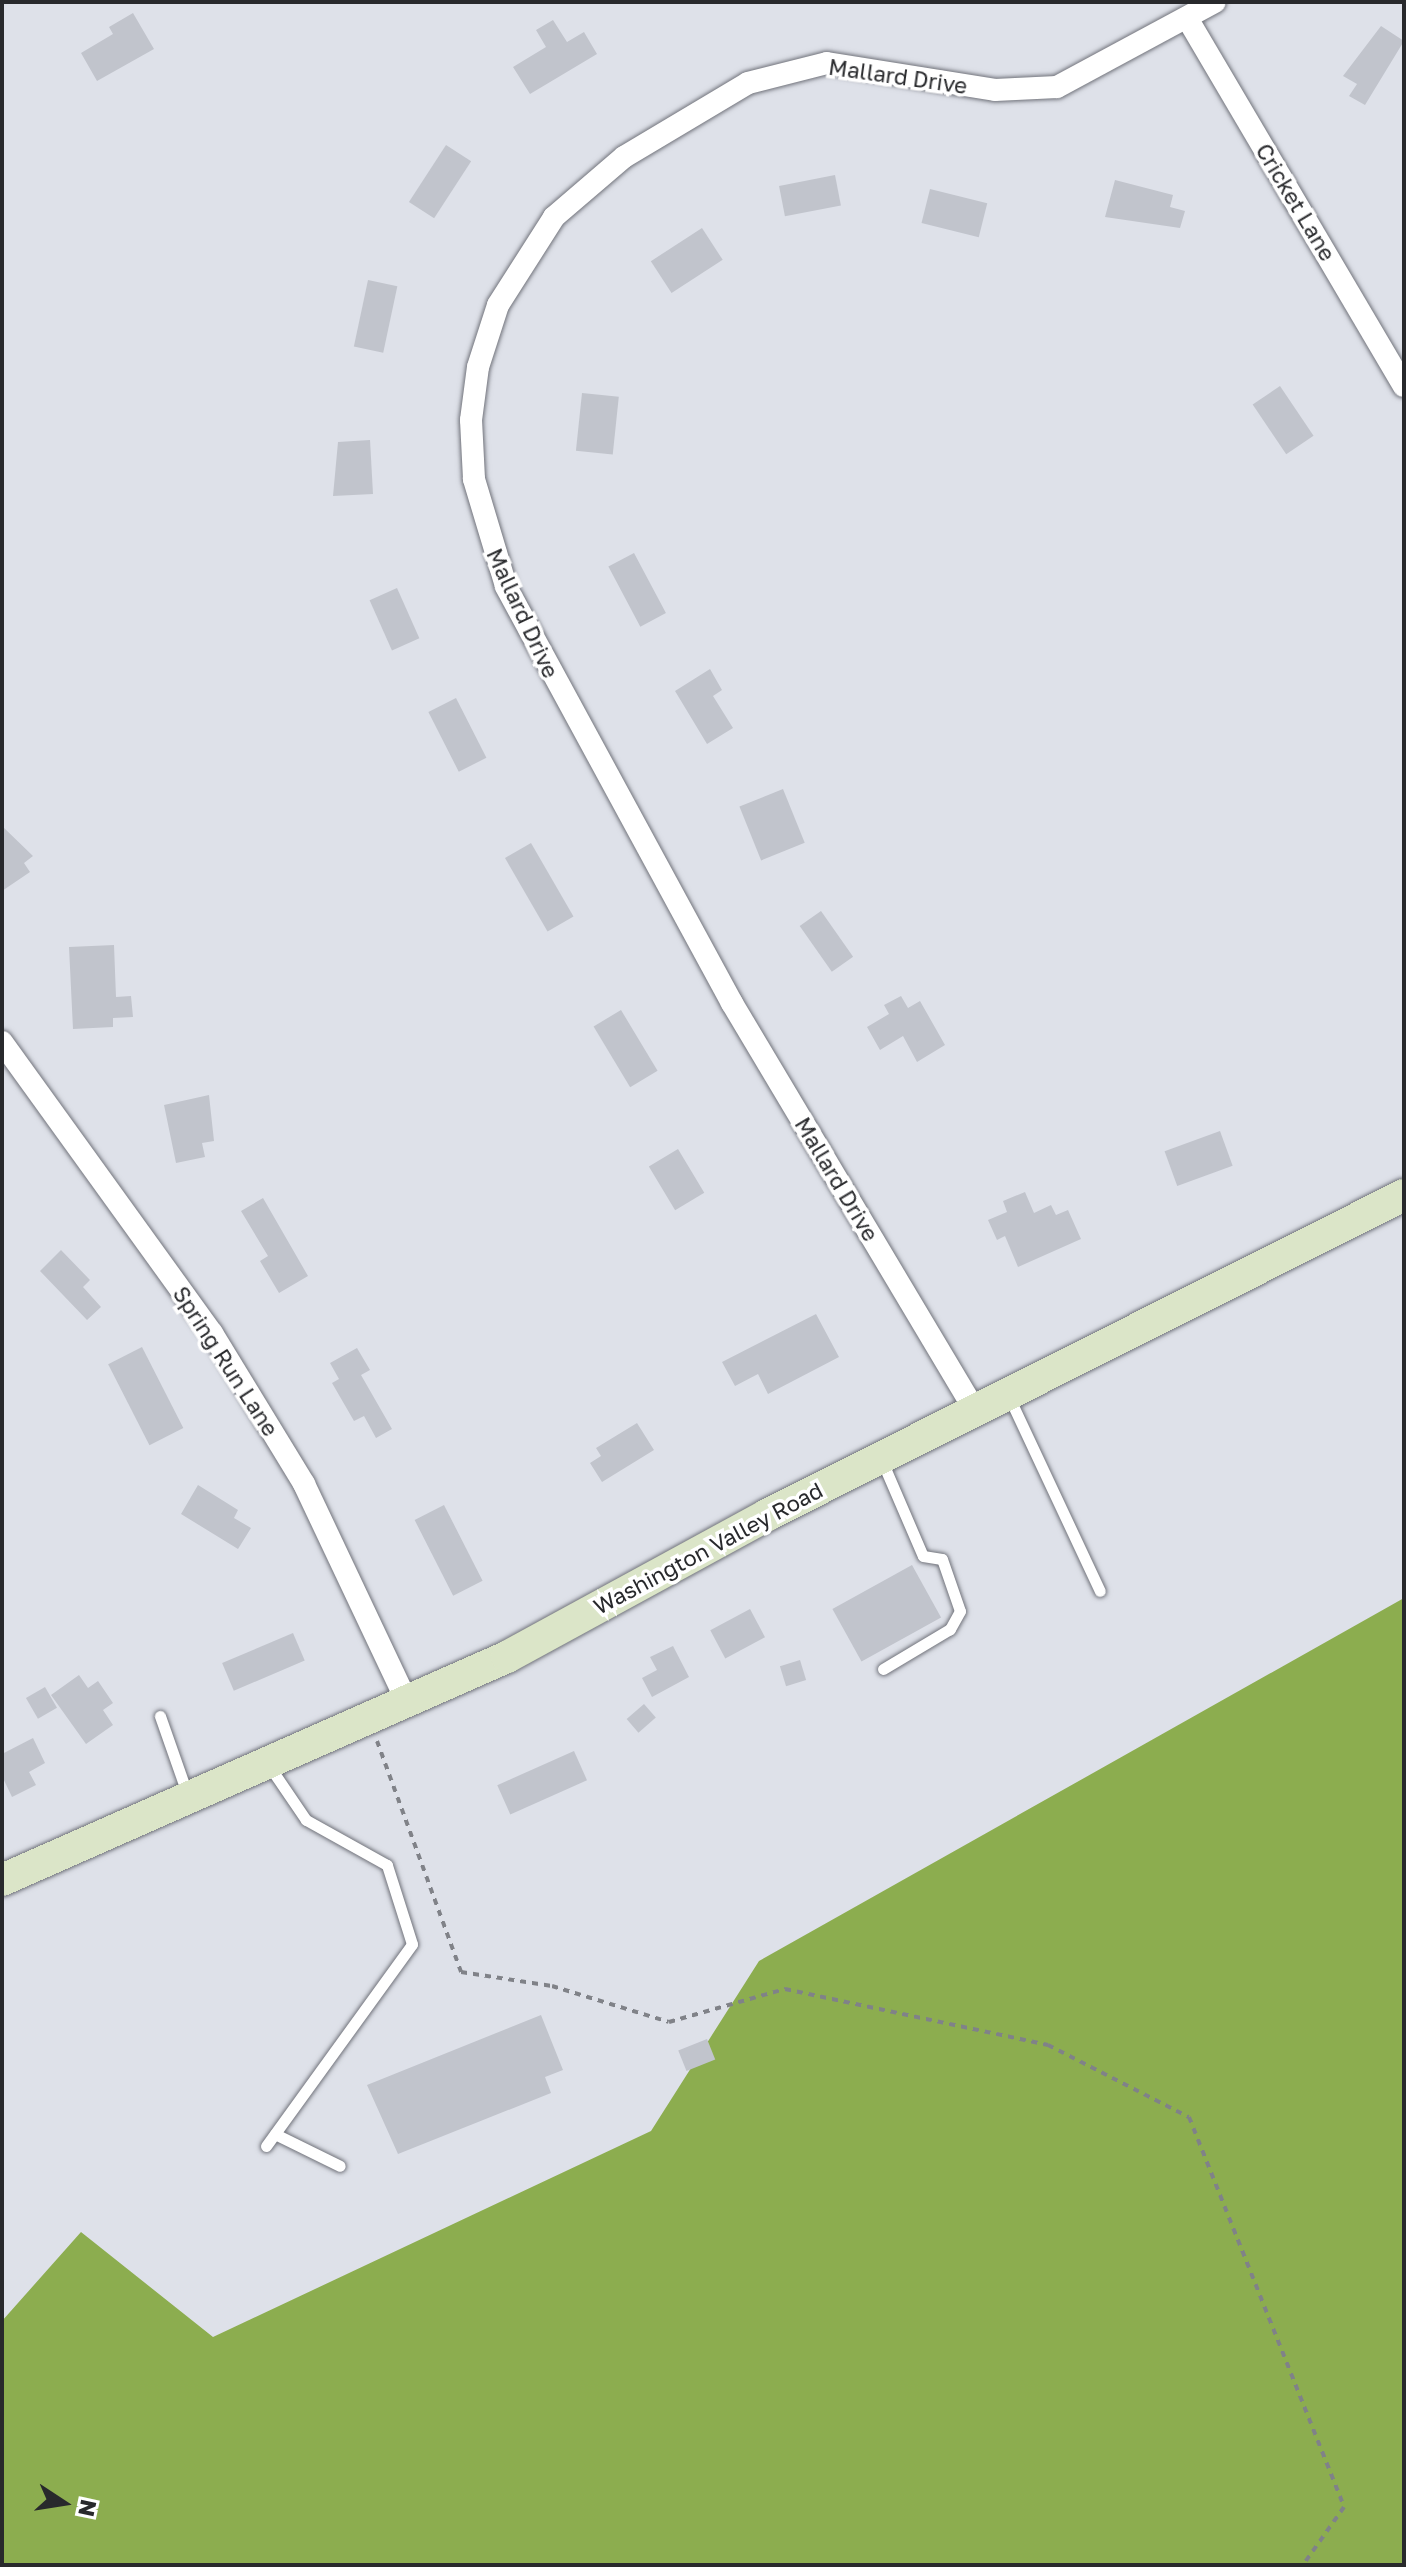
<!DOCTYPE html>
<html>
<head>
<meta charset="utf-8">
<style>
	body { margin:0 }
	#map { position:relative; width:1406px; height:2567px; overflow:hidden; background:#dee1e9; font-family:"Golos Text",sans-serif }
	div>[style] { position:absolute }
	[style*='--x'] { left:calc(var(--x)*1px); top:calc(var(--y)*1px); width:calc(var(--w)*1px); rotate:calc(var(--a)*1deg) }
	.forest>* { inset:0; background:#8cad4f }
	.building>* { inset:0; background:#c1c4cc; transform-origin:0 0 }
	.path>* { height:4px; margin-top:-2px; transform-origin:0; background:repeating-linear-gradient(90deg,#808288 0 6px,transparent 0 12px) }
	.roads { filter:drop-shadow(0 0 2px #71737b) drop-shadow(0 0 2px #71737b) }
	.lane>* { height:11px; margin:-5.5px; padding:0 5.5px; transform-origin:5.5px; border-radius:5.5px; background:#fff }
	.street>* { height:22px; margin:-11px; padding:0 11px; transform-origin:11px; border-radius:11px; background:#fff }
	.secondary>* { height:32px; margin:-16px; padding:0 16px; transform-origin:16px; border-radius:16px; background:#dbe5c8 }
	span { translate:-50% -50%; white-space:nowrap; text-align:center; line-height:1.15; -webkit-text-stroke:7px #fff; paint-order:stroke }
	.street-label { font-size:22px; color:#28292c }
	.frame { position:absolute; inset:0; border:4px solid #28292c; pointer-events:none }
	.north { position:absolute; left:24px; top:2463px; width:80px; height:80px; -webkit-text-stroke:6px #fff; paint-order:stroke; rotate:102deg; font-size:22px; font-weight:700; line-height:32px; text-align:center; color:#28292c }
	.north::after { content:''; display:block; margin:auto; width:28px; height:36px; background:#28292c; clip-path:polygon(50% 0,100% 100%,50% 72%,0 100%) }
</style>
</head>
<body>
<div id="map">
	<div class="forest">
		<i style="clip-path:polygon(1404px 1598px,1404px 2565px,2px 2565px,2px 2321px,81px 2232px,213px 2337px,651px 2131px,759px 1961px)"></i>
	</div>
	<div class="building">
		<i style="clip-path:polygon(133px 13px,154px 49px,97px 81px,81px 53px,113px 34px,109px 27px)"></i>
		<i style="clip-path:polygon(553px 20px,567px 42px,584px 32px,597px 54px,530px 94px,513px 67px,546px 47px,536px 30px)"></i>
		<i style="clip-path:polygon(1381px 26px,1404px 41px,1365px 105px,1349px 96px,1357px 84px,1343px 76px)"></i>
		<i style="left:446px;top:145px;width:30px;height:68px;rotate:33deg"></i>
		<i style="left:835px;top:175px;width:31px;height:57px;rotate:79deg"></i>
		<i style="clip-path:polygon(1115px 180px,1173px 195px,1170px 207px,1185px 211px,1180px 228px,1105px 217px)"></i>
		<i style="left:930px;top:189px;width:59px;height:35px;rotate:14deg"></i>
		<i style="left:702px;top:228px;width:38px;height:61px;rotate:57deg"></i>
		<i style="left:368px;top:280px;width:30px;height:68px;rotate:12deg"></i>
		<i style="left:1280px;top:386px;width:60px;height:33px;rotate:56deg"></i>
		<i style="left:582px;top:393px;width:37px;height:58px;rotate:6deg"></i>
		<i style="clip-path:polygon(370px 440px,373px 494px,333px 496px,338px 442px)"></i>
		<i style="left:634px;top:553px;width:68px;height:29px;rotate:62deg"></i>
		<i style="left:397px;top:588px;width:55px;height:30px;rotate:66deg"></i>
		<i style="clip-path:polygon(710px 669px,722px 690px,713px 696px,733px 728px,707px 744px,675px 691px)"></i>
		<i style="left:456px;top:698px;width:67px;height:31px;rotate:63deg"></i>
		<i style="left:783px;top:789px;width:58px;height:47px;rotate:68deg"></i>
		<i style="clip-path:polygon(2px 826px,33px 856px,24px 863px,30px 872px,2px 891px)"></i>
		<i style="left:531px;top:843px;width:85px;height:30px;rotate:60deg"></i>
		<i style="left:821px;top:911px;width:56px;height:26px;rotate:55deg"></i>
		<i style="clip-path:polygon(114px 945px,116px 997px,131px 996px,133px 1017px,113px 1018px,113px 1027px,73px 1029px,69px 947px)"></i>
		<i style="clip-path:polygon(901px 996px,908px 1008px,920px 1001px,945px 1045px,917px 1062px,903px 1036px,880px 1050px,867px 1027px,889px 1014px,884px 1005px)"></i>
		<i style="left:621px;top:1010px;width:71px;height:32px;rotate:59deg"></i>
		<i style="clip-path:polygon(209px 1095px,214px 1141px,202px 1143px,205px 1157px,176px 1163px,164px 1105px)"></i>
		<i style="left:1220px;top:1131px;width:37px;height:59px;rotate:70deg"></i>
		<i style="left:678px;top:1149px;width:51px;height:34px;rotate:59deg"></i>
		<i style="clip-path:polygon(1025px 1192px,1034px 1213px,1051px 1205px,1056px 1215px,1068px 1210px,1081px 1239px,1018px 1267px,1005px 1236px,997px 1240px,988px 1220px,1007px 1212px,1003px 1201px)"></i>
		<i style="clip-path:polygon(263px 1198px,308px 1276px,279px 1293px,260px 1261px,268px 1256px,241px 1211px)"></i>
		<i style="clip-path:polygon(61px 1250px,90px 1280px,83px 1287px,101px 1307px,87px 1320px,40px 1271px)"></i>
		<i style="clip-path:polygon(816px 1314px,839px 1357px,768px 1394px,758px 1374px,735px 1386px,722px 1362px)"></i>
		<i style="left:142px;top:1347px;width:91px;height:38px;rotate:63deg"></i>
		<i style="clip-path:polygon(357px 1348px,370px 1370px,361px 1375px,392px 1429px,376px 1438px,364px 1416px,354px 1421px,332px 1383px,339px 1379px,330px 1363px)"></i>
		<i style="clip-path:polygon(637px 1423px,654px 1450px,602px 1482px,590px 1463px,601px 1456px,596px 1448px)"></i>
		<i style="clip-path:polygon(198px 1485px,238px 1510px,234px 1518px,251px 1528px,238px 1549px,181px 1514px)"></i>
		<i style="left:444px;top:1505px;width:85px;height:33px;rotate:63deg"></i>
		<i style="left:912px;top:1565px;width:60px;height:91px;rotate:61deg"></i>
		<i style="left:750px;top:1609px;width:32px;height:45px;rotate:62deg"></i>
		<i style="left:293px;top:1633px;width:30px;height:77px;rotate:67deg"></i>
		<i style="clip-path:polygon(673px 1646px,689px 1677px,652px 1697px,642px 1678px,657px 1670px,650px 1657px)"></i>
		<i style="left:800px;top:1660px;width:21px;height:21px;rotate:73deg"></i>
		<i style="clip-path:polygon(79px 1675px,88px 1688px,98px 1681px,113px 1703px,103px 1710px,113px 1725px,86px 1744px,51px 1695px)"></i>
		<i style="left:45px;top:1687px;width:24px;height:22px;rotate:60deg"></i>
		<i style="left:644px;top:1704px;width:18px;height:23px;rotate:49deg"></i>
		<i style="clip-path:polygon(33px 1738px,45px 1763px,29px 1772px,36px 1785px,12px 1797px,2px 1776px,2px 1754px)"></i>
		<i style="left:574px;top:1751px;width:32px;height:84px;rotate:66deg"></i>
		<i style="clip-path:polygon(541px 2015px,563px 2070px,545px 2077px,551px 2093px,398px 2154px,367px 2085px)"></i>
		<i style="left:707px;top:2039px;width:22px;height:31px;rotate:68deg"></i>
	</div>
	<div class="path">
		<i style="--x:377;--y:1741;--w:246;--a:70"></i>
		<i style="--x:461;--y:1972;--w:92;--a:8.7"></i>
		<i style="--x:552;--y:1986;--w:122;--a:17.1"></i>
		<i style="--x:669;--y:2022;--w:121;--a:-15.9"></i>
		<i style="--x:785;--y:1989;--w:269;--a:12"></i>
		<i style="--x:1048;--y:2045;--w:158;--a:27.1"></i>
		<i style="--x:1189;--y:2117;--w:420;--a:68.3"></i>
		<i style="--x:1344;--y:2507;--w:71;--a:125.3"></i>
	</div>
	<div class="roads">
		<div class="lane">
			<i style="--x:1009;--y:1397;--w:214;--a:64.9"></i>
			<i style="--x:882;--y:1461;--w:103;--a:66.7"></i>
			<i style="--x:923;--y:1556;--w:19;--a:9"></i>
			<i style="--x:942;--y:1559;--w:55;--a:70.9"></i>
			<i style="--x:960;--y:1611;--w:21;--a:119"></i>
			<i style="--x:950;--y:1629;--w:78;--a:149.2"></i>
			<i style="--x:160;--y:1716;--w:85;--a:70.7"></i>
			<i style="--x:275;--y:2134;--w:72;--a:26.2"></i>
			<i style="--x:266;--y:2146;--w:249;--a:-54.1"></i>
			<i style="--x:412;--y:1944;--w:83;--a:-107.6"></i>
			<i style="--x:387;--y:1865;--w:93;--a:-150.9"></i>
			<i style="--x:306;--y:1820;--w:64;--a:-124.2"></i>
		</div>
		<div class="street">
			<i style="--x:1187;--y:18;--w:427;--a:59.5"></i>
			<i style="--x:2;--y:1042;--w:359;--a:54.2"></i>
			<i style="--x:212;--y:1333;--w:177;--a:58.6"></i>
			<i style="--x:304;--y:1484;--w:243;--a:64.7"></i>
			<i style="--x:974;--y:1409;--w:473;--a:-120.8"></i>
			<i style="--x:732;--y:1003;--w:474;--a:-118.5"></i>
			<i style="--x:506;--y:586;--w:112;--a:-106.7"></i>
			<i style="--x:474;--y:479;--w:59;--a:-92.9"></i>
			<i style="--x:471;--y:420;--w:53;--a:-82.5"></i>
			<i style="--x:478;--y:367;--w:65;--a:-72.1"></i>
			<i style="--x:498;--y:305;--w:104;--a:-57.5"></i>
			<i style="--x:554;--y:217;--w:92;--a:-40.6"></i>
			<i style="--x:624;--y:157;--w:144;--a:-30.8"></i>
			<i style="--x:748;--y:83;--w:81;--a:-14.2"></i>
			<i style="--x:827;--y:63;--w:170;--a:9.1"></i>
			<i style="--x:995;--y:90;--w:62;--a:-2.8"></i>
			<i style="--x:1057;--y:87;--w:179;--a:-28.3"></i>
		</div>
		<div class="secondary">
			<i style="--x:2;--y:1880;--w:552;--a:-23.83"></i>
			<i style="--x:507;--y:1657;--w:296;--a:-28.6"></i>
			<i style="--x:767;--y:1515;--w:713;--a:-26.67"></i>
		</div>
	</div>
	<div class="street-label">
		<span style="left:898px;top:76px;rotate:8deg">Mallard Drive</span>
		<span style="left:1296px;top:202px;rotate:59deg">Cricket Lane</span>
		<span style="left:523px;top:613px;rotate:65deg">Mallard Drive</span>
		<span style="left:837px;top:1179px;rotate:59deg">Mallard Drive</span>
		<span style="left:226px;top:1361px;rotate:57deg">Spring Run Lane</span>
		<span style="left:708px;top:1548px;rotate:-28deg">Washington Valley Road</span>
	</div>
	<div class="frame"></div>
	<div class="north">N</div>
</div>
</body>
</html>
